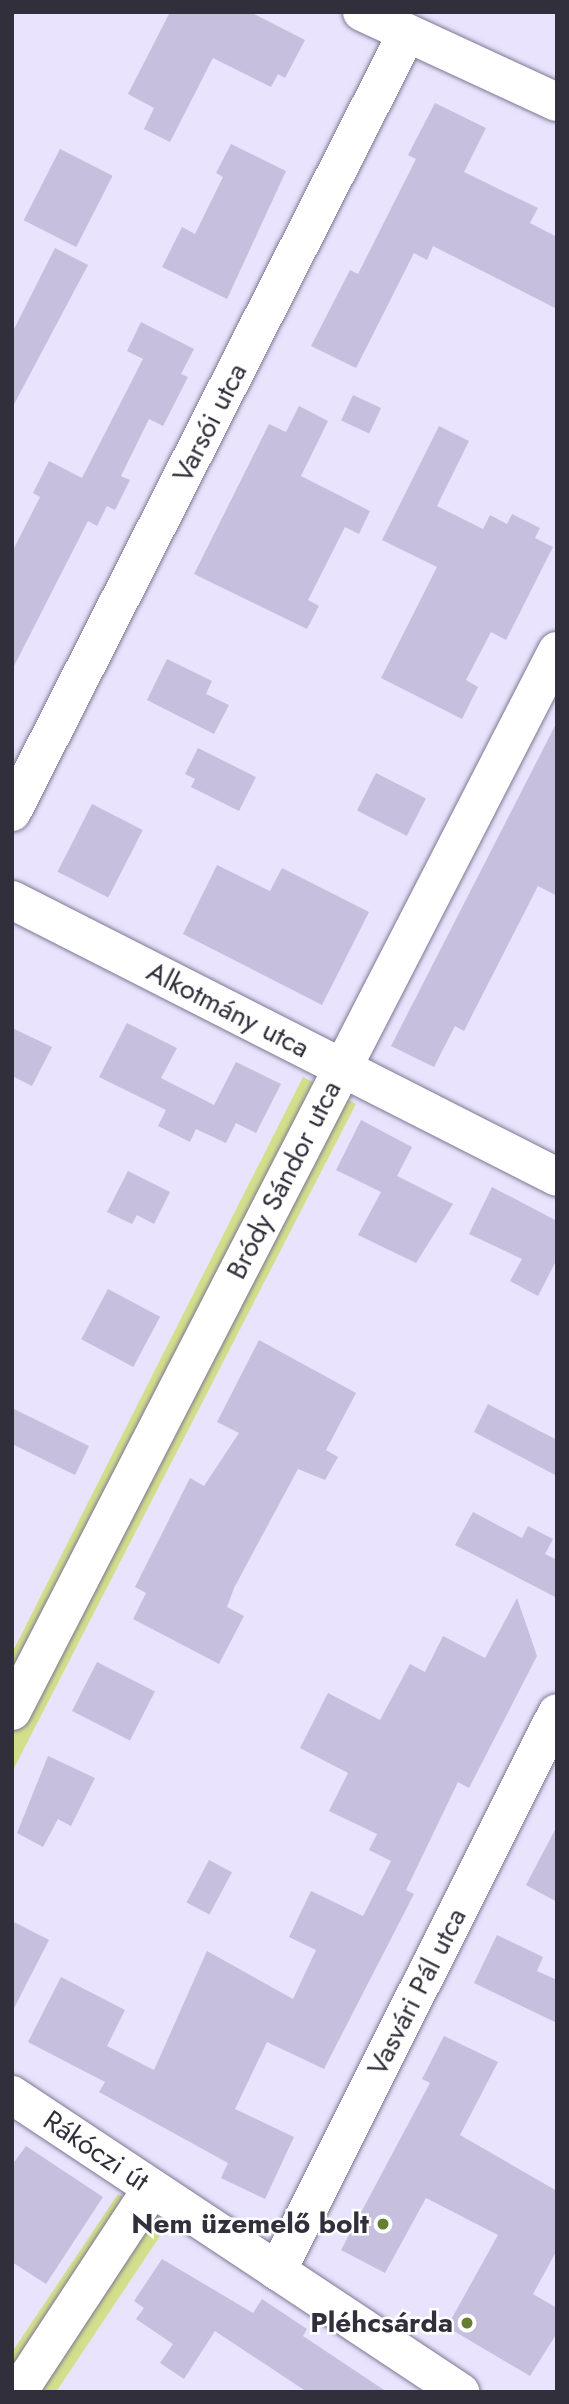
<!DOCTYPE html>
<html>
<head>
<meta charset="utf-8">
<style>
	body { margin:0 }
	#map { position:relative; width:569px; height:2404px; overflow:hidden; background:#e9e3fd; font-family:Jost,sans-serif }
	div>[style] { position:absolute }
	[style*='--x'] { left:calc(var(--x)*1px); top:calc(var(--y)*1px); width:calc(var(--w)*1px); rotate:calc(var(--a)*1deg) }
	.green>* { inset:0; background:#d4df8c }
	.building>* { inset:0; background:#c7bfde; transform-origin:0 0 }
	.roads { filter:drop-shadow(0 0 2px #7e7793) drop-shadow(0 0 2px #7e7793) }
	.minor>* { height:38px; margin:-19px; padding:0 19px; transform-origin:19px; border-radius:19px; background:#fff }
	.dots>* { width:19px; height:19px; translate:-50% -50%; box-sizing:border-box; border:4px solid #fff; border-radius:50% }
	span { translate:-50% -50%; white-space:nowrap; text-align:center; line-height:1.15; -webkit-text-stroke:5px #fff; paint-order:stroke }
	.street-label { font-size:28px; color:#312f3b }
	.poi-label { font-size:28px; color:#312f3b; font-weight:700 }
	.right { translate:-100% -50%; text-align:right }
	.frame { position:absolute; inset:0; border:14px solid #312f3b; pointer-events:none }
</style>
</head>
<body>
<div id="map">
	<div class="green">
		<i style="clip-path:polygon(303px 1077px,356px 1104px,12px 1772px,12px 1653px)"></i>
		<i style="clip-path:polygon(118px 2194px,168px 2224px,56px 2392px,12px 2392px,12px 2352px)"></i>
	</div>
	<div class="building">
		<i style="clip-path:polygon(170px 12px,250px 12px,305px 40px,285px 78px,278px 74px,271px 87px,213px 58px,170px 142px,144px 129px,154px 108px,128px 94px)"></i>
		<i style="clip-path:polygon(435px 103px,486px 128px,464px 172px,538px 208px,530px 223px,557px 237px,557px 309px,433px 246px,427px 260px,414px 253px,356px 368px,311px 346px,350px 270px,358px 274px,416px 159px,408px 155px)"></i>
		<i style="clip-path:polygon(231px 144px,286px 171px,227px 299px,162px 267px,182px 227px,195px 234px,223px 177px,216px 173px)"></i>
		<i style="left:60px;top:149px;width:59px;height:80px;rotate:27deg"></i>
		<i style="clip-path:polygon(55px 248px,88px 265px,12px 408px,12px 333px)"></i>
		<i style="clip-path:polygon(141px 322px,194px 349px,181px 374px,188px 377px,163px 426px,149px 419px,121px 476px,130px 480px,115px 510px,107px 506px,97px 526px,88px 521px,12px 670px,12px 552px,40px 497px,33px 493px,49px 461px,82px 478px,143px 359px,127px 351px)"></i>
		<i style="left:353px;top:395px;width:31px;height:28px;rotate:25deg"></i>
		<i style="clip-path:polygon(299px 406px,328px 421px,301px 476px,370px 511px,359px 534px,345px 527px,308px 600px,319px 606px,307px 629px,194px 574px,269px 424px,286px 432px)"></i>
		<i style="clip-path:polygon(439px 426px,469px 441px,437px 506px,483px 529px,490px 515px,507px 524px,512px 514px,540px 528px,535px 538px,553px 547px,506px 640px,491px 632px,466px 680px,478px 687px,462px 719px,381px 678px,437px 567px,382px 540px)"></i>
		<i style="clip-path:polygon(167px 659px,212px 681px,206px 694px,229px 705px,214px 734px,147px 700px)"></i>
		<i style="clip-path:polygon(557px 722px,557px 896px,538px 886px,464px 1031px,455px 1026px,434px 1067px,391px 1046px)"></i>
		<i style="clip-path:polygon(198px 748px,256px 777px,239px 811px,191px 787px,195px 779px,185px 774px)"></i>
		<i style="left:376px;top:773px;width:56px;height:42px;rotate:27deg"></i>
		<i style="left:92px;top:804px;width:57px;height:76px;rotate:27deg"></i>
		<i style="clip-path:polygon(217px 865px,270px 891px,282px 868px,369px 912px,322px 1005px,183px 934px)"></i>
		<i style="clip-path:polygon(127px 1023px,177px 1048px,161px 1078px,214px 1105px,236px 1062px,281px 1084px,256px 1133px,236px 1123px,226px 1143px,196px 1129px,190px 1142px,158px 1126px,166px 1110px,99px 1077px)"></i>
		<i style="clip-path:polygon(12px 1028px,52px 1047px,32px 1086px,12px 1076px)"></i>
		<i style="clip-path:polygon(361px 1120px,412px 1147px,397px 1176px,453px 1204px,416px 1263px,358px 1235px,381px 1192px,336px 1170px)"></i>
		<i style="clip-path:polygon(128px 1171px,170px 1192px,154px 1224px,137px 1215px,132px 1224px,107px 1212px)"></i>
		<i style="clip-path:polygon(492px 1187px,557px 1221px,557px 1259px,538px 1296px,510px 1281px,522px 1259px,469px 1234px)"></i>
		<i style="left:108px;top:1289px;width:59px;height:57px;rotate:28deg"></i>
		<i style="clip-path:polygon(259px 1340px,356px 1393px,326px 1450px,338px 1457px,325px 1480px,298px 1469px,234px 1588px,227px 1607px,244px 1616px,219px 1664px,133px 1619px,146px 1593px,135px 1587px,190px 1478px,204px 1486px,239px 1433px,217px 1422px)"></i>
		<i style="clip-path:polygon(488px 1404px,557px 1440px,557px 1476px,474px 1432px)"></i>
		<i style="clip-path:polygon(12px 1408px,89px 1446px,75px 1475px,12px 1444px)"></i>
		<i style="clip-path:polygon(473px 1512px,522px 1538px,528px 1526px,553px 1539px,545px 1554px,557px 1560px,557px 1598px,455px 1545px)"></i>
		<i style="clip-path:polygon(517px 1598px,537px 1656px,469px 1788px,458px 1782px,406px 1890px,414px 1894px,324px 2069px,267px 2042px,235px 2109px,294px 2137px,265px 2199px,221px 2178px,228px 2163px,99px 2092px,105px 2082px,28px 2042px,61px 1977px,125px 2010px,107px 2046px,154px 2070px,207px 1951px,293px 1999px,316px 1950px,289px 1937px,311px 1891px,363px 1916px,391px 1861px,369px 1850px,377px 1834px,329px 1811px,348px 1773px,300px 1748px,328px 1693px,380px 1720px,410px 1664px,425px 1672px,443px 1636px,485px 1658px)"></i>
		<i style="left:97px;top:1662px;width:65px;height:55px;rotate:27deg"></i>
		<i style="clip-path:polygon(48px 1756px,95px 1778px,71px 1826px,58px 1819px,43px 1847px,17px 1833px)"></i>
		<i style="clip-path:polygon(557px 1826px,557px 1902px,526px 1885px)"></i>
		<i style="left:209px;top:1860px;width:26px;height:48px;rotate:28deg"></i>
		<i style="clip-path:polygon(12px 1921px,49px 1940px,12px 2012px)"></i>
		<i style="clip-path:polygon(497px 1935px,543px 1957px,537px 1971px,557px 1980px,557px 2023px,474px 1983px)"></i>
		<i style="clip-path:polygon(444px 2036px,498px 2062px,460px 2135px,557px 2191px,557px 2250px,533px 2294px,557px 2308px,557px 2333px,530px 2376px,447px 2327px,498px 2235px,426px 2198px,385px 2273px,341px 2250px,430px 2083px,422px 2079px)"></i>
		<i style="clip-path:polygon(26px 2146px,103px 2197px,46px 2284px,12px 2262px,12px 2165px)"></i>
		<i style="clip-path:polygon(162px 2259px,253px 2313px,262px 2299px,307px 2329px,303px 2336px,387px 2392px,307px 2392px,215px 2331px,184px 2379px,160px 2363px,173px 2344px,136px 2319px,144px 2308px,134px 2301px)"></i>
	</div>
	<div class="roads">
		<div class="minor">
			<i style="--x:362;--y:12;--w:215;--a:24.8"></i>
			<i style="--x:12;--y:812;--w:873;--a:-63.11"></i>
			<i style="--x:12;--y:900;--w:611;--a:26.94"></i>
			<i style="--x:12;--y:1711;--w:1192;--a:-62.79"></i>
			<i style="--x:12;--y:2095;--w:538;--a:33.54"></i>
			<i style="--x:277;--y:2271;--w:624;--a:-63.35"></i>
			<i style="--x:18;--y:2392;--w:244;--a:-56.7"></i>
		</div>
	</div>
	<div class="dots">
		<i style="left:383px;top:2224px;background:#657e31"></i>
		<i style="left:467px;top:2323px;background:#657e31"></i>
	</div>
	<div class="street-label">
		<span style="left:210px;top:423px;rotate:-63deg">Varsói utca</span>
		<span style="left:228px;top:1010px;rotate:27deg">Alkotmány utca</span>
		<span style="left:284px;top:1180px;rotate:-63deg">Bródy Sándor utca</span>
		<span style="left:417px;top:1992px;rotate:-63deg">Vasvári Pál utca</span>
		<span style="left:96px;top:2151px;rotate:34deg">Rákóczi út</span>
	</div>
	<div class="poi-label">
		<span class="right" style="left:369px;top:2224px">Nem üzemelő bolt</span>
		<span class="right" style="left:453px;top:2323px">Pléhcsárda</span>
	</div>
	<div class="frame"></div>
</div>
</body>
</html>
